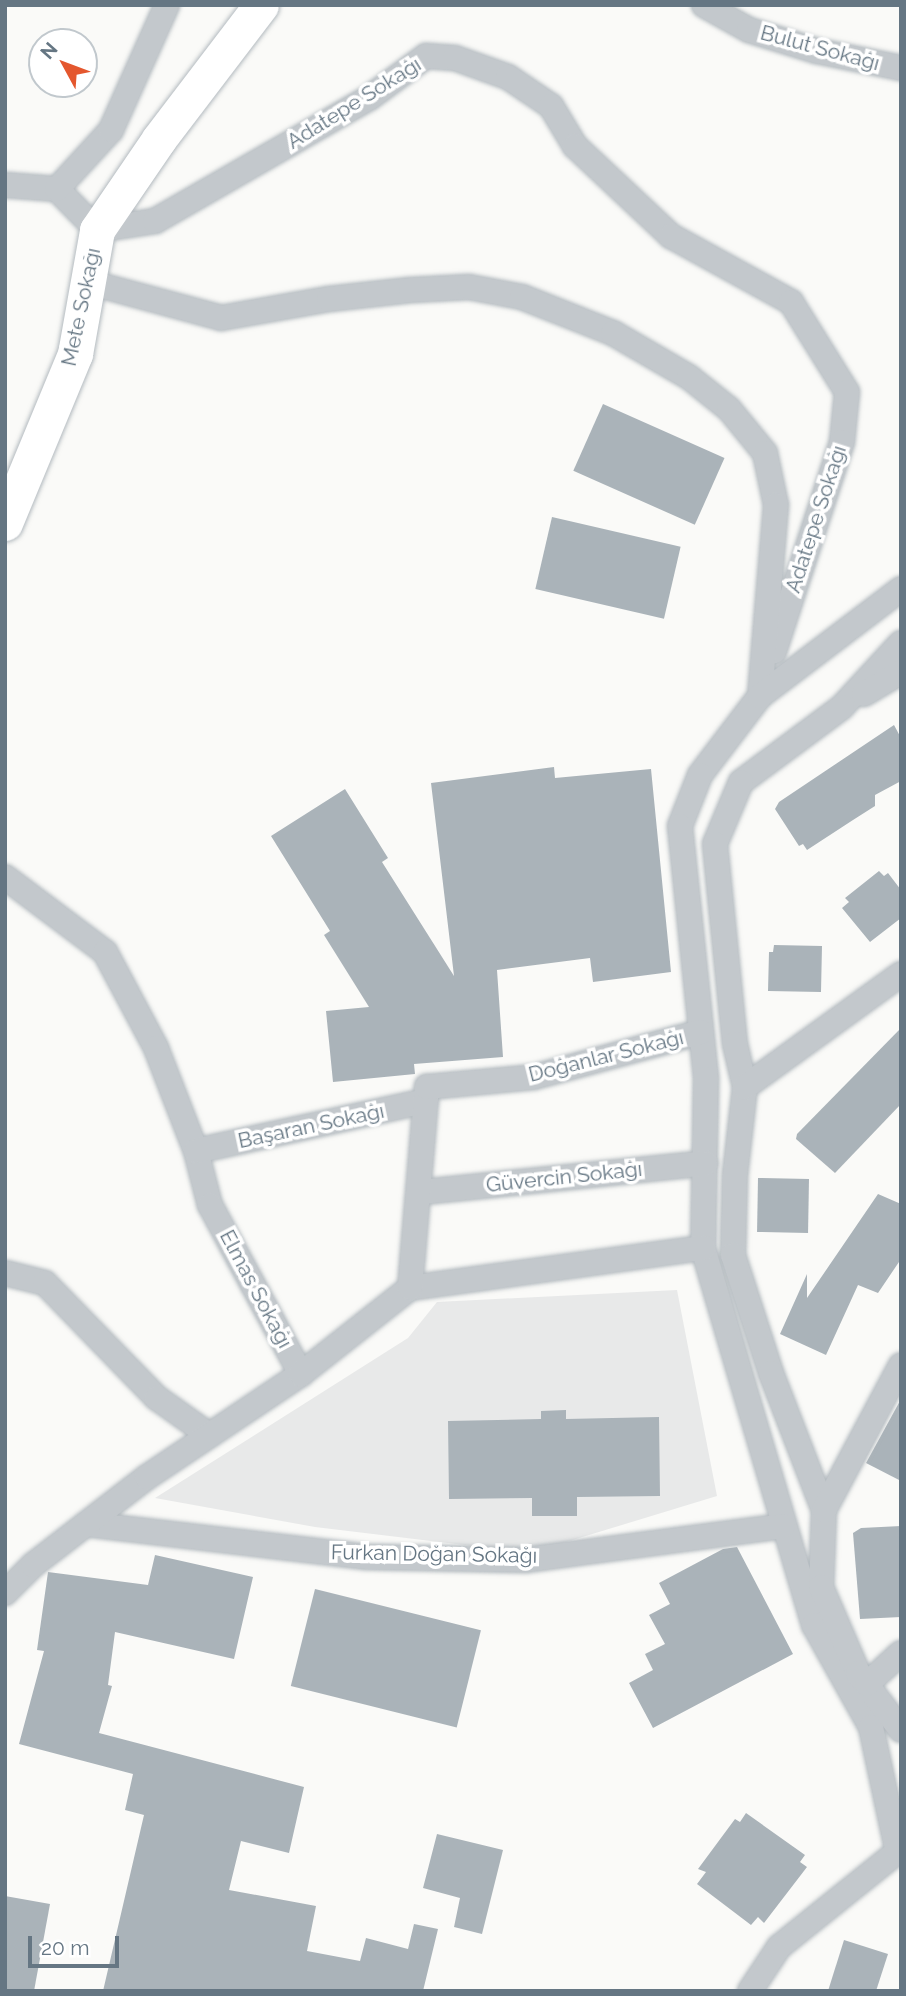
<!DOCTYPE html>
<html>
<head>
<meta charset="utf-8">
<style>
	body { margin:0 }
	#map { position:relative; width:906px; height:1996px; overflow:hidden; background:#fafaf8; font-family:Raleway,sans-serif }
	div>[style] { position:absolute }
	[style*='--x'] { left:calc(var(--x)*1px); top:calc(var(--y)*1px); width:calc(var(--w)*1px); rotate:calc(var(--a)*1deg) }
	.built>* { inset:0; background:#e8e9e9 }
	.building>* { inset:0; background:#aab3b9; transform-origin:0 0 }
	.roads { filter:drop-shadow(0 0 2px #b3babf) drop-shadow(0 0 2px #b3babf) }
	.street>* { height:24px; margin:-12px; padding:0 12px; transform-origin:12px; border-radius:12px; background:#c3c8cc }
	.secondary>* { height:35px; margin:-17.5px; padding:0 17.5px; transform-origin:17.5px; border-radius:17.5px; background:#fff }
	span { translate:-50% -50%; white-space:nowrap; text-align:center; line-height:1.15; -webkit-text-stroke:7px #fff; paint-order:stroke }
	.street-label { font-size:21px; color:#657683 }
	.frame { position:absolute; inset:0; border:7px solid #657683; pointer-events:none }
	.north { position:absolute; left:28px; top:28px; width:70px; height:70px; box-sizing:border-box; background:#fff; border:2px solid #c1c8cd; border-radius:50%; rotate:311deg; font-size:19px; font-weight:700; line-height:28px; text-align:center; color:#657683 }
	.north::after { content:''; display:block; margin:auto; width:24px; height:32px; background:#e4572e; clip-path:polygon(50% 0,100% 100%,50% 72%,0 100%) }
	.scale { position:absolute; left:28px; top:1936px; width:91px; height:32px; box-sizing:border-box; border:4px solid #657683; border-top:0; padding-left:9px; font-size:21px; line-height:24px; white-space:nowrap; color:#657683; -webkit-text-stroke:5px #fff; paint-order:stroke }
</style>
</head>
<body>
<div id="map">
	<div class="built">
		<i style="clip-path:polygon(677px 1290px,717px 1496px,530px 1553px,315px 1527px,155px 1498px,408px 1338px,437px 1302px)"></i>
	</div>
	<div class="building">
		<i style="left:603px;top:404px;width:133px;height:73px;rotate:24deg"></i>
		<i style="left:552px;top:517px;width:132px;height:74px;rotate:13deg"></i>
		<i style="clip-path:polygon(894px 725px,901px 738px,901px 781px,875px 795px,875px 806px,853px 820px,807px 850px,803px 844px,799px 846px,775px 809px,779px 802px)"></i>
		<i style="clip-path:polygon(554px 767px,555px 778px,651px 769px,671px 972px,593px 982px,590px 958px,497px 970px,503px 1057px,414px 1064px,415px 1074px,333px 1082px,326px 1011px,369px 1007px,324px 935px,330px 931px,271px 836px,345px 789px,388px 858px,382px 862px,454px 976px,431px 783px)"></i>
		<i style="clip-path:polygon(879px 871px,884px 876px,888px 873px,901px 890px,901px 918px,870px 942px,842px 908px,849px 902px,845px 898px)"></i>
		<i style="clip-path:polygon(774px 945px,822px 946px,821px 992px,768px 991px,769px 952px,773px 952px)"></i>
		<i style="clip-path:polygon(901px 1028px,901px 1104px,835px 1173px,796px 1139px,797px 1134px)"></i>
		<i style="left:758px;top:1178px;width:51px;height:54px;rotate:1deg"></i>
		<i style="clip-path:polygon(878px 1194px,901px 1204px,901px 1259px,878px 1293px,858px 1285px,826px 1355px,780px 1334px,807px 1274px,807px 1298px)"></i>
		<i style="clip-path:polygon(901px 1399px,901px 1481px,866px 1463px)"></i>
		<i style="clip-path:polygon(566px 1410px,566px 1419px,659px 1417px,660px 1496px,577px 1497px,577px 1516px,532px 1516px,532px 1498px,449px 1499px,448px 1421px,541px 1419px,541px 1411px)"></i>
		<i style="clip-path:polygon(901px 1526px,901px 1617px,860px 1619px,853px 1533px,861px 1528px)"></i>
		<i style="clip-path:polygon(737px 1547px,793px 1654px,653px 1728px,629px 1683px,653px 1670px,645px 1654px,665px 1644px,649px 1615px,670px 1604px,659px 1583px,723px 1549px)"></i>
		<i style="clip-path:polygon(155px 1555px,253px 1577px,234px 1659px,115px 1632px,108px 1685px,112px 1686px,99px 1733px,304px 1787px,289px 1853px,241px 1841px,229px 1890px,316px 1906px,307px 1951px,360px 1961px,366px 1938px,408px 1949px,414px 1924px,438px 1929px,423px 1991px,103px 1991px,144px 1815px,125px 1810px,133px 1774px,19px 1744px,44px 1651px,37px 1650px,48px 1572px,148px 1585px)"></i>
		<i style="left:315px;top:1589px;width:171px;height:100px;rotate:14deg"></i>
		<i style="clip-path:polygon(746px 1813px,805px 1855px,800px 1862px,807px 1867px,764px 1923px,758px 1917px,751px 1925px,697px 1884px,706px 1872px,698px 1869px,735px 1819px,740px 1822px)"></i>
		<i style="clip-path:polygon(437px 1834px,503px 1850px,482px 1934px,454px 1927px,460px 1898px,423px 1888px)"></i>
		<i style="clip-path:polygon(5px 1896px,50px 1904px,34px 1991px,5px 1989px)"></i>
		<i style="clip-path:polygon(844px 1940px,888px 1954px,876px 1991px,828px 1991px)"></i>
	</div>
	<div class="roads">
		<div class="street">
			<i style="--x:704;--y:5;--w:51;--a:29.1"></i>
			<i style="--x:749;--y:30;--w:71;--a:17.2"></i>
			<i style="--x:817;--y:51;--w:86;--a:11.4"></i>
			<i style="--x:5;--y:185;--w:52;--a:4.4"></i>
			<i style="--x:57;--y:189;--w:57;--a:45.7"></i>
			<i style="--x:97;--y:230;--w:59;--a:-8.8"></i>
			<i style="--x:155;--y:221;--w:247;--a:-29.9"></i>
			<i style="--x:369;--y:98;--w:71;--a:-36.4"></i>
			<i style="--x:426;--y:56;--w:29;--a:4"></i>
			<i style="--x:455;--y:58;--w:56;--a:19.7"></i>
			<i style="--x:508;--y:77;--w:52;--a:34"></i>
			<i style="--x:551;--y:106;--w:47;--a:59"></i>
			<i style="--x:575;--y:146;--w:132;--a:43.2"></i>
			<i style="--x:671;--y:236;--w:137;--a:28.8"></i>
			<i style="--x:791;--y:302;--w:106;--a:58.1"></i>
			<i style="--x:847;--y:392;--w:50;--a:95.7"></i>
			<i style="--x:842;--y:442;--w:220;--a:108"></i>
			<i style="--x:57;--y:189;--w:80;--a:-47.5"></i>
			<i style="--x:111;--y:130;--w:137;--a:-65.9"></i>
			<i style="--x:88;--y:282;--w:138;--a:15.1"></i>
			<i style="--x:221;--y:318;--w:110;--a:-10"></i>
			<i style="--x:329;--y:299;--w:82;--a:-6.3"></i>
			<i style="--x:411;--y:290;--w:58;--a:-3"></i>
			<i style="--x:469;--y:287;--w:54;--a:10.7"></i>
			<i style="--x:522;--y:297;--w:98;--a:21.6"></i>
			<i style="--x:613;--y:333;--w:88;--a:30.1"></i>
			<i style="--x:689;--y:377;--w:51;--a:38.7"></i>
			<i style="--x:729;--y:409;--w:57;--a:50.7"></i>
			<i style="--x:765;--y:453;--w:53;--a:78.1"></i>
			<i style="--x:776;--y:505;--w:192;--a:94.8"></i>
			<i style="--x:760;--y:696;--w:99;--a:127.2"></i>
			<i style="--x:700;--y:775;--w:55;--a:111.4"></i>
			<i style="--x:680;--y:826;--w:254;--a:84.1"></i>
			<i style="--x:706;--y:1079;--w:169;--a:91"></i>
			<i style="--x:703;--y:1248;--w:393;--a:73.6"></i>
			<i style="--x:814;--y:1625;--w:117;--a:60.8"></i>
			<i style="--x:871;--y:1727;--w:124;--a:77.9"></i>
			<i style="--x:901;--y:643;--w:87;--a:132.7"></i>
			<i style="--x:842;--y:707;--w:126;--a:143.4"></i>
			<i style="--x:741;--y:782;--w:67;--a:112.8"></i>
			<i style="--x:715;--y:844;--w:201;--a:84.3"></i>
			<i style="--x:735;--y:1044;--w:44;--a:76.9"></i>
			<i style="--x:745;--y:1087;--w:89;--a:96.5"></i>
			<i style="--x:735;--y:1175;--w:80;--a:91.4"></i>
			<i style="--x:733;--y:1255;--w:124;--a:72.1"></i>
			<i style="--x:771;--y:1373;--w:147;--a:68.9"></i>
			<i style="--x:824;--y:1510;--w:77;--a:92.2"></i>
			<i style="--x:821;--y:1587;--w:94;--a:66.7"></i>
			<i style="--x:858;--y:1673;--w:71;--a:53"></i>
			<i style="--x:864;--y:694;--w:43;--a:-30.7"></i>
			<i style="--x:760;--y:696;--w:177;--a:-37.2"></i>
			<i style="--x:5;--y:877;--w:125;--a:36.9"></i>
			<i style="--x:105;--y:952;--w:109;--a:62"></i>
			<i style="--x:156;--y:1048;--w:110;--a:68.8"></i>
			<i style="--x:196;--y:1151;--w:56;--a:75.5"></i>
			<i style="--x:210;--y:1205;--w:192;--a:61.7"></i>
			<i style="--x:745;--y:1087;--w:193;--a:-35.9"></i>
			<i style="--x:196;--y:1151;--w:235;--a:-12.3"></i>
			<i style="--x:422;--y:1192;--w:285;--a:-5.8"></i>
			<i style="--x:5;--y:1273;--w:41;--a:14"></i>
			<i style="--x:45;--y:1283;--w:161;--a:45.8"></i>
			<i style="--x:157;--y:1398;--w:64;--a:35.4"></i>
			<i style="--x:410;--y:1288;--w:296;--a:-7.8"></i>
			<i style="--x:824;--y:1510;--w:164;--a:-62"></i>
			<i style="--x:86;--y:1524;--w:283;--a:6.7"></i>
			<i style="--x:367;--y:1557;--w:158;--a:1.1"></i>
			<i style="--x:525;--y:1560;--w:260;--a:-7.5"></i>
			<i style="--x:5;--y:1593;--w:40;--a:-45"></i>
			<i style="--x:33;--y:1565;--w:144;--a:-37.7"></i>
			<i style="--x:147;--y:1477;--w:185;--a:-33.8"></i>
			<i style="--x:301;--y:1374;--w:139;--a:-38.3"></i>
			<i style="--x:410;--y:1288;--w:202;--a:-85.2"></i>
			<i style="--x:427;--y:1087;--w:107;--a:-5.3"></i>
			<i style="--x:534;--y:1077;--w:173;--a:-15.1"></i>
			<i style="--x:867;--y:1684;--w:46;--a:-42.4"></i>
			<i style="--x:750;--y:1991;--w:53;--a:-56.6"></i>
			<i style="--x:779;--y:1947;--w:156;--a:-38.8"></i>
		</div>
		<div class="secondary">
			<i style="--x:5;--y:523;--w:183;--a:-67.5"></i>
			<i style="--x:75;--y:354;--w:126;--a:-79.9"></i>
			<i style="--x:97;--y:230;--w:110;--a:-55.7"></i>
			<i style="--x:159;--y:139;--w:168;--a:-52.7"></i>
		</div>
	</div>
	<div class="street-label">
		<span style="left:820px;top:48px;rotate:15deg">Bulut Sokağı</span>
		<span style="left:354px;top:103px;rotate:-32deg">Adatepe Sokağı</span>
		<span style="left:81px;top:307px;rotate:-78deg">Mete Sokağı</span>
		<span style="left:816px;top:519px;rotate:-72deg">Adatepe Sokağı</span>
		<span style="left:606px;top:1056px;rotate:-14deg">Doğanlar Sokağı</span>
		<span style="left:311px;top:1126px;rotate:-12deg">Başaran Sokağı</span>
		<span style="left:564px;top:1177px;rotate:-6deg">Güvercin Sokağı</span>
		<span style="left:256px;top:1289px;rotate:62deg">Elmas Sokağı</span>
		<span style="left:434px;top:1554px;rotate:1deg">Furkan Doğan Sokağı</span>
	</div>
	<div class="frame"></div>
	<div class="north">N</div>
	<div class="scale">20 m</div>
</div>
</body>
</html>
